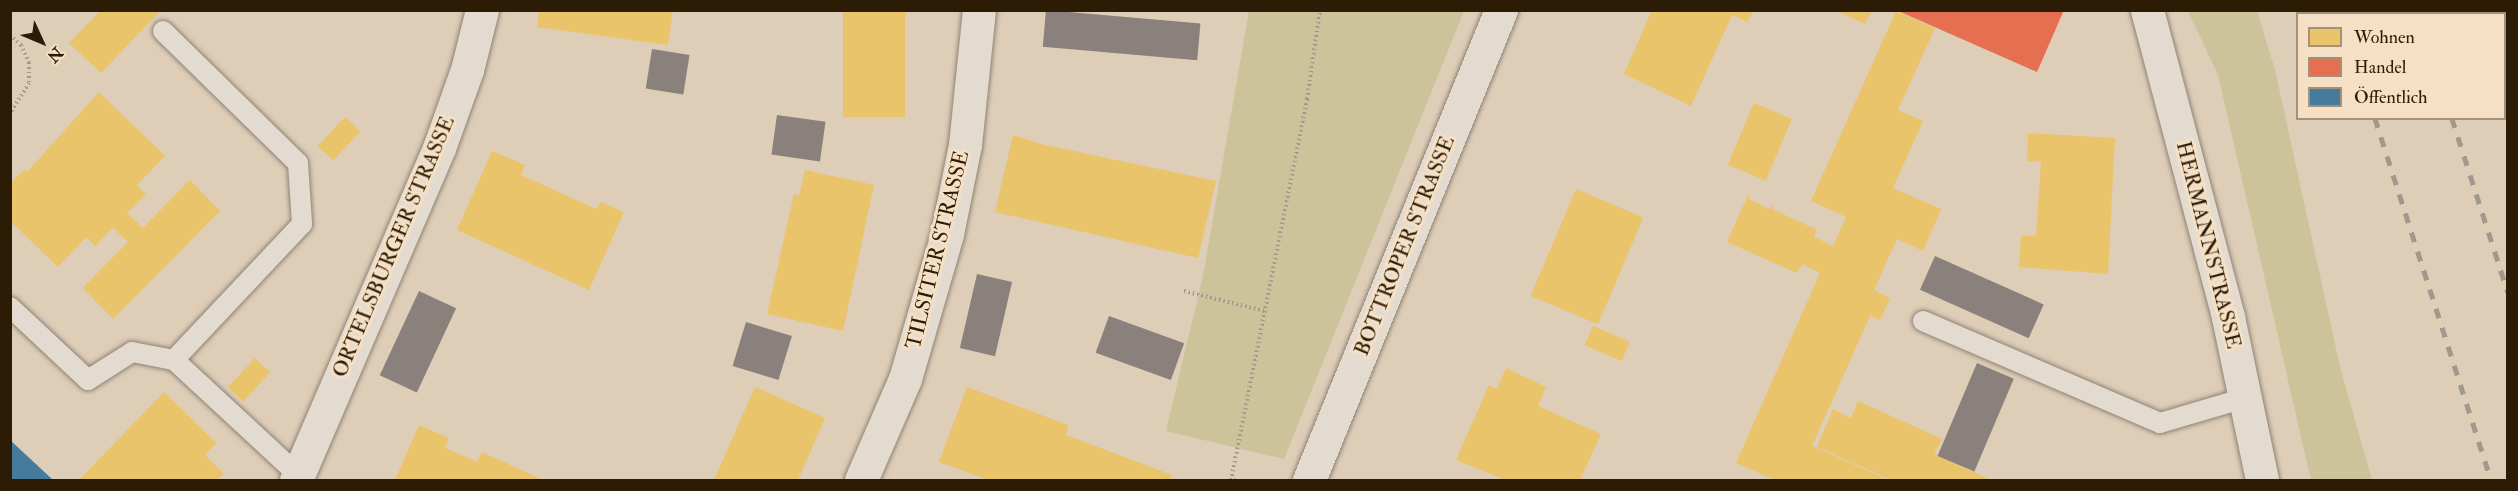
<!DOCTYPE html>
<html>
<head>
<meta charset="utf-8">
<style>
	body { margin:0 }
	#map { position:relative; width:2518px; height:491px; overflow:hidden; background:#decdb7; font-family:"IM FELL Double Pica",serif }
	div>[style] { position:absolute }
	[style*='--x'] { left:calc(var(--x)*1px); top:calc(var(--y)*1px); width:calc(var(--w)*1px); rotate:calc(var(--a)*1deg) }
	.green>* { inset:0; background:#ccc39b }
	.homes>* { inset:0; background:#e9c46a; transform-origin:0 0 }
	.shops>* { inset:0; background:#e76f51 }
	.public>* { inset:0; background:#457b9d }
	.industry>* { inset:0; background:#8a817c; transform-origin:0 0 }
	.path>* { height:4px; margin-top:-2px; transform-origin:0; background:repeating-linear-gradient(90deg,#a1988e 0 1.5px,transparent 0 4.5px) }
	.roads { filter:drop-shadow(0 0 2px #8e8374) drop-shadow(0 0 2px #8e8374) }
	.lane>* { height:20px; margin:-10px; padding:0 10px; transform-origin:10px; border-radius:10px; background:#e4dbd0 }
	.street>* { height:33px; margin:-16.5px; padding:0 16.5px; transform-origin:16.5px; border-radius:16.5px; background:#e4dbd0 }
	.secondary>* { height:33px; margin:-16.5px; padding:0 16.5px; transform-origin:16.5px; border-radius:16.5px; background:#e4dbd0 }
	.rail>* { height:4.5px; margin-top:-2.25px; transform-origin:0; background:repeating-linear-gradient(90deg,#a1988e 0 10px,transparent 0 20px) }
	span { translate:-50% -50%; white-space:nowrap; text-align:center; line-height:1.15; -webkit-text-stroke:6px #f5e0c5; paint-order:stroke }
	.street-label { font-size:21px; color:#2c1b05 }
	.frame { position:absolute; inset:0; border:12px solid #2c1b05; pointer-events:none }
	.legend { position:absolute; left:2296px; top:12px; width:210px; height:108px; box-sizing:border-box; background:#f5e0c5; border:2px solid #a59178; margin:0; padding:8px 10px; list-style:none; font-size:18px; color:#2c1b05 }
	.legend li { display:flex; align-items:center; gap:12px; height:30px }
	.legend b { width:30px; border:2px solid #a59178 }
	.north { position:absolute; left:12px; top:12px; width:60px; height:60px; -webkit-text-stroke:4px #f5e0c5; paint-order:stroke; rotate:134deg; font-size:16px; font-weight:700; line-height:24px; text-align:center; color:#2c1b05 }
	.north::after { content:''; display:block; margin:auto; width:21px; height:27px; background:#2c1b05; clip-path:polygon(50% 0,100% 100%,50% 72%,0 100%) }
</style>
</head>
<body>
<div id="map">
	<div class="green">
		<i style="clip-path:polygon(1249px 11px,1464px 11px,1284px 459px,1166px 431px,1203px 276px)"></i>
		<i style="clip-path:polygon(2188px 11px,2257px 11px,2275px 70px,2340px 367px,2372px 480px,2311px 480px,2218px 75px)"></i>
	</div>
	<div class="homes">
		<i style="clip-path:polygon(101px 10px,161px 10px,101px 73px,69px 43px)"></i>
		<i style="clip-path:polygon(539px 10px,673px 10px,668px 45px,537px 27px)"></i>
		<i style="left:843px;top:10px;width:62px;height:107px"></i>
		<i style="clip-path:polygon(1652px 10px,1753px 10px,1748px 22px,1732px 15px,1691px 106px,1624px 74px)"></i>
		<i style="clip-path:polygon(1835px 10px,1872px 10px,1865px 24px)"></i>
		<i style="clip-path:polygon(1896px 11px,1935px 28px,1898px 110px,1923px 121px,1893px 188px,1941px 209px,1923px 251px,1897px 239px,1874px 290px,1890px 298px,1880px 320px,1870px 316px,1812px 446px,1888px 480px,1775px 480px,1736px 463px,1820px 273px,1802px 264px,1797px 273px,1727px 242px,1749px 193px,1749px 199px,1769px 209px,1774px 205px,1772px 209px,1815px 229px,1817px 225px,1814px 237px,1833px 246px,1846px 217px,1811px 201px)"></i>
		<i style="clip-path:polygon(99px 92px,165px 156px,137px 185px,146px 194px,127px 213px,143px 228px,190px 180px,220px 211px,113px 319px,83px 288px,128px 242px,113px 228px,95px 246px,86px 237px,58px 267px,10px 221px,10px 183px,24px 170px,27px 172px)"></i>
		<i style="left:1754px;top:103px;width:41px;height:67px;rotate:23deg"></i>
		<i style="left:345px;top:117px;width:21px;height:40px;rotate:43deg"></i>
		<i style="clip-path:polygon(2028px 133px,2115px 138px,2108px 274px,2019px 267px,2021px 236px,2036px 235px,2041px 162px,2027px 161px)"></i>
		<i style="clip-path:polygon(1013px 135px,1045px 145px,1216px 181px,1198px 258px,995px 212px)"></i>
		<i style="clip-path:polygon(492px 151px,525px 165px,521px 175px,596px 209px,601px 202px,624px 212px,589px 290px,457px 230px)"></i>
		<i style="clip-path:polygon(805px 170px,874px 185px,843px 331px,767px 314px,794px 194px,799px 196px)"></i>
		<i style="left:1576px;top:189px;width:73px;height:116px;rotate:23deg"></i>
		<i style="left:1593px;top:326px;width:40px;height:21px;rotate:23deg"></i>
		<i style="left:255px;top:358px;width:21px;height:40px;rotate:43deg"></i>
		<i style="clip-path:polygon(1506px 368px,1546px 387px,1538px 406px,1601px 434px,1580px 480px,1505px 480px,1456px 460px,1489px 385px,1497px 389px)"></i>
		<i style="clip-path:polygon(755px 387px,825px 418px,798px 480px,714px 480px)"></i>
		<i style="clip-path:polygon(967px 387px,1068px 425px,1066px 435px,1172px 475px,1170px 480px,988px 480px,939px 462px)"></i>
		<i style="clip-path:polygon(164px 392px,216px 443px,205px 455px,224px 474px,217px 480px,79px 480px)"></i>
		<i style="clip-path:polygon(1858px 401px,1942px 439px,1934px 454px,1991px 480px,1891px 480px,1817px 447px,1833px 409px,1851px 418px)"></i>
		<i style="clip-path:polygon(419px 425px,449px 438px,445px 448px,477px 462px,482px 452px,543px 480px,395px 480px)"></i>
	</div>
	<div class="shops">
		<i style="clip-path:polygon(1896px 10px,2064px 10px,2037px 72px)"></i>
	</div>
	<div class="public">
		<i style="clip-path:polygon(10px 440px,53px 480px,10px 480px)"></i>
	</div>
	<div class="industry">
		<i style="left:1046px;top:10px;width:155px;height:37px;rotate:5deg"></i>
		<i style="left:652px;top:49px;width:38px;height:40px;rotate:9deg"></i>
		<i style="left:777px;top:115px;width:49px;height:40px;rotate:8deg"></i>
		<i style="left:1935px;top:256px;width:119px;height:37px;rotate:24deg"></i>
		<i style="left:977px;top:274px;width:36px;height:76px;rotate:13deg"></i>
		<i style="left:419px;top:291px;width:41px;height:93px;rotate:25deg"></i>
		<i style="left:1109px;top:316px;width:80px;height:39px;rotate:20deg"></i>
		<i style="left:746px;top:322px;width:48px;height:46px;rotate:17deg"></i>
		<i style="left:1977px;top:363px;width:40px;height:101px;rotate:23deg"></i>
	</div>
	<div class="path">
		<i style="--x:10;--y:35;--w:15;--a:42"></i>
		<i style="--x:21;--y:45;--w:20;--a:66"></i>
		<i style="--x:29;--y:63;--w:20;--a:90"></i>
		<i style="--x:29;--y:83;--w:36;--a:122"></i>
		<i style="--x:1184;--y:291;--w:83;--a:13.9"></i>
		<i style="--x:1236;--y:480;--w:5;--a:180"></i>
		<i style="--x:1231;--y:480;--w:389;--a:-78.7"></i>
		<i style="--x:1307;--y:99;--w:90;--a:-81.7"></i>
	</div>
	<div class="roads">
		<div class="lane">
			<i style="--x:163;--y:31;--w:189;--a:44.4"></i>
			<i style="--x:298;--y:163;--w:61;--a:86.2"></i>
			<i style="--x:302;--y:224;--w:187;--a:133.3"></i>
			<i style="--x:10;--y:307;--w:107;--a:43.1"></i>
			<i style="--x:88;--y:380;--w:52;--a:-32.5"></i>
			<i style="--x:132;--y:352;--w:43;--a:10.8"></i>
			<i style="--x:174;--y:360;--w:168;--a:42.8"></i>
			<i style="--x:1923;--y:321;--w:258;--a:23.3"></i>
			<i style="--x:2160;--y:423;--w:89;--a:-16.4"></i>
		</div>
		<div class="street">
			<i style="--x:296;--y:480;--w:361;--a:-66.7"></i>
			<i style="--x:439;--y:148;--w:83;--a:-70.3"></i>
			<i style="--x:467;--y:70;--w:62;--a:-76"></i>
			<i style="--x:861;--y:480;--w:110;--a:-66.5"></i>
			<i style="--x:905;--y:379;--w:151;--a:-73.8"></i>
			<i style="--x:947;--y:234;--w:91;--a:-78.6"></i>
			<i style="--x:965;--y:145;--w:136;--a:-84.1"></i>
			<i style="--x:1309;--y:480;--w:508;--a:-67.78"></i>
		</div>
		<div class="secondary">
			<i style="--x:2147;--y:10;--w:318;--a:75.2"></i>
			<i style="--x:2228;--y:317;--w:167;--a:78.2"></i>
		</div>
	</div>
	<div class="rail">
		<i style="--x:2341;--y:10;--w:4;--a:76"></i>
		<i style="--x:2417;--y:10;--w:4;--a:76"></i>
		<i style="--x:2375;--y:118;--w:380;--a:72.2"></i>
		<i style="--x:2452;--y:118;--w:183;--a:72.2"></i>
	</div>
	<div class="street-label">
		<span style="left:2208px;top:245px;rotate:76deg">HERMANNSTRASSE</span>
		<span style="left:1405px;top:246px;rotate:-68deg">BOTTROPER STRASSE</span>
		<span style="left:394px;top:247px;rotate:-67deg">ORTELSBURGER STRASSE</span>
		<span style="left:938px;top:250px;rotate:-76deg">TILSITER STRASSE</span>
	</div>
	<div class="frame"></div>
	<ul class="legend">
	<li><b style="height:16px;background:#e9c46a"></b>Wohnen</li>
	<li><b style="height:16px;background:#e76f51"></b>Handel</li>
	<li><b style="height:16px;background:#457b9d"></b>Öffentlich</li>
	</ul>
	<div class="north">N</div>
</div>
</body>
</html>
